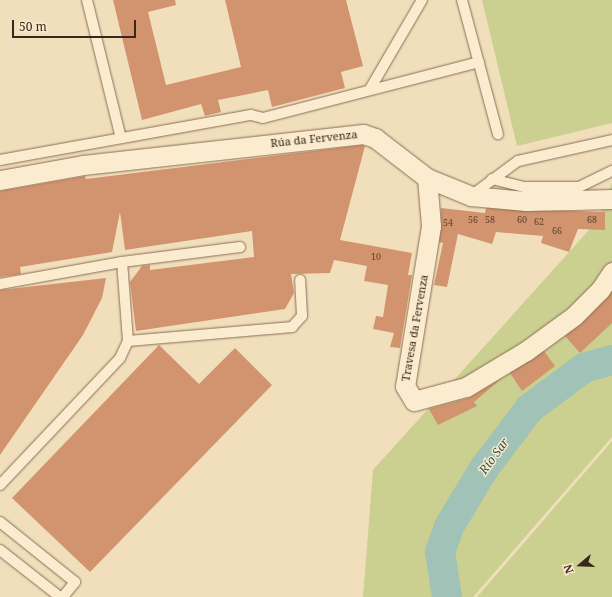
<!DOCTYPE html>
<html>
<head>
<meta charset="utf-8">
<style>
	body { margin:0 }
	#map { position:relative; width:612px; height:597px; overflow:hidden; background:#f1dfbc; font-family:"Noto Serif",serif }
	div>[style] { position:absolute }
	[style*='--x'] { left:calc(var(--x)*1px); top:calc(var(--y)*1px); width:calc(var(--w)*1px); rotate:calc(var(--a)*1deg) }
	.green>* { inset:0; background:#cbd090 }
	.river>* { height:30px; margin:-15px; padding:0 15px; transform-origin:15px; border-radius:15px; background:#a1c2b6 }
	.building>* { inset:0; background:#d2936f }
	.roads { filter:drop-shadow(0 0 1px #8a6e54) drop-shadow(0 0 1px #8a6e54) }
	.service>* { height:10px; margin:-5px; padding:0 5px; transform-origin:5px; border-radius:5px; background:#fbecd0 }
	.minor>* { height:19px; margin:-9.5px; padding:0 9.5px; transform-origin:9.5px; border-radius:9.5px; background:#fbecd0 }
	span { translate:-50% -50%; white-space:nowrap; text-align:center; line-height:1.15; -webkit-text-stroke:3px #f8e9cc; paint-order:stroke }
	.number-label { font-size:9px; color:#5e422f }
	.number-label span { -webkit-text-stroke-width:0 }
	.street-label { font-size:11px; color:#38271a }
	.water-label { font-size:12px; color:#285953; font-style:italic }
	.north { position:absolute; left:560px; top:545px; width:40px; height:40px; -webkit-text-stroke:3px #f8e9cc; paint-order:stroke; rotate:251deg; font-size:11px; font-weight:700; line-height:16px; text-align:center; color:#38271a }
	.north::after { content:''; display:block; margin:auto; width:14px; height:18px; background:#38271a; clip-path:polygon(50% 0,100% 100%,50% 72%,0 100%) }
	.scale { position:absolute; left:12px; top:20px; width:124px; height:18px; box-sizing:border-box; border:2px solid #38271a; border-top:0; padding-left:5px; font-size:12px; line-height:14px; white-space:nowrap; color:#38271a; -webkit-text-stroke:3px #f8e9cc; paint-order:stroke }
</style>
</head>
<body>
<div id="map">
	<div class="green">
		<i style="clip-path:polygon(482px 0,612px 0,612px 123px,517px 146px)"></i>
		<i style="clip-path:polygon(612px 183px,612px 437px,473px 597px,363px 597px,373px 470px,597px 221px)"></i>
		<i style="clip-path:polygon(612px 441px,612px 597px,477px 597px)"></i>
	</div>
	<div class="river">
		<i style="--x:447;--y:597;--w:46;--a:-98.8"></i>
		<i style="--x:440;--y:552;--w:29;--a:-70"></i>
		<i style="--x:450;--y:525;--w:68;--a:-58.9"></i>
		<i style="--x:485;--y:467;--w:74;--a:-52.7"></i>
		<i style="--x:530;--y:408;--w:67;--a:-36.5"></i>
		<i style="--x:584;--y:368;--w:29;--a:-16"></i>
	</div>
	<div class="building">
		<i style="clip-path:polygon(113px 0,175px 0,176px 5px,148px 12px,166px 85px,241px 67px,225px 0,346px 0,363px 66px,341px 72px,345px 88px,272px 107px,268px 90px,218px 100px,221px 112px,205px 116px,201px 104px,142px 120px)"></i>
		<i style="clip-path:polygon(362px 145px,365px 146px,340px 240px,412px 253px,408px 275px,412px 275px,400px 348px,390px 347px,394px 333px,373px 329px,376px 316px,383px 317px,388px 285px,364px 281px,367px 266px,334px 260px,330px 273px,291px 274px,294px 293px,285px 309px,136px 331px,130px 282px,142px 266px,150px 265px,150px 270px,254px 257px,252px 231px,125px 250px,120px 212px,112px 252px,20px 267px,21px 274px,0 277px,0 191px,85px 176px,86px 179px)"></i>
		<i style="clip-path:polygon(441px 208px,485px 213px,486px 208px,605px 212px,605px 230px,578px 229px,569px 252px,541px 243px,543px 236px,496px 232px,492px 244px,458px 234px,447px 287px,434px 285px,443px 243px,439px 242px)"></i>
		<i style="clip-path:polygon(106px 278px,102px 298px,83px 335px,0 455px,0 290px)"></i>
		<i style="clip-path:polygon(612px 292px,612px 323px,580px 353px,565px 336px)"></i>
		<i style="clip-path:polygon(159px 345px,199px 384px,235px 348px,272px 385px,90px 572px,12px 498px)"></i>
		<i style="clip-path:polygon(544px 351px,555px 366px,522px 391px,510px 373px)"></i>
		<i style="clip-path:polygon(501px 379px,474px 402px,477px 406px,438px 425px,429px 409px,469px 398px)"></i>
	</div>
	<div class="roads">
		<div class="service">
			<i style="--x:87;--y:0;--w:142;--a:76.2"></i>
			<i style="--x:462;--y:0;--w:139;--a:75"></i>
			<i style="--x:370;--y:89;--w:103;--a:-59.7"></i>
			<i style="--x:0;--y:160;--w:255;--a:-10.2"></i>
			<i style="--x:251;--y:115;--w:12;--a:14"></i>
			<i style="--x:263;--y:118;--w:223;--a:-14.5"></i>
			<i style="--x:492;--y:179;--w:33;--a:14"></i>
			<i style="--x:524;--y:187;--w:55;--a:0"></i>
			<i style="--x:579;--y:187;--w:37;--a:-26"></i>
			<i style="--x:472;--y:195;--w:57;--a:-36.5"></i>
			<i style="--x:518;--y:161;--w:96;--a:-12.6"></i>
			<i style="--x:0;--y:284;--w:124;--a:-10.2"></i>
			<i style="--x:128;--y:341;--w:165;--a:-4.9"></i>
			<i style="--x:292;--y:327;--w:15;--a:-48"></i>
			<i style="--x:302;--y:316;--w:36;--a:-93"></i>
			<i style="--x:0;--y:485;--w:175;--a:-46.6"></i>
			<i style="--x:120;--y:358;--w:19;--a:-65"></i>
			<i style="--x:128;--y:341;--w:79;--a:-94.3"></i>
			<i style="--x:122;--y:262;--w:119;--a:-7.2"></i>
			<i style="--x:0;--y:522;--w:96;--a:38.7"></i>
			<i style="--x:75;--y:582;--w:19;--a:129"></i>
			<i style="--x:0;--y:550;--w:76;--a:38.1"></i>
		</div>
		<div class="minor">
			<i style="--x:427;--y:178;--w:48;--a:85.2"></i>
			<i style="--x:431;--y:226;--w:162;--a:99.2"></i>
			<i style="--x:405;--y:386;--w:17;--a:59"></i>
			<i style="--x:414;--y:401;--w:54;--a:-15.1"></i>
			<i style="--x:466;--y:387;--w:70;--a:-31"></i>
			<i style="--x:526;--y:351;--w:59;--a:-36.1"></i>
			<i style="--x:574;--y:316;--w:37;--a:-45"></i>
			<i style="--x:600;--y:290;--w:22;--a:-56"></i>
			<i style="--x:0;--y:180;--w:84;--a:-10.2"></i>
			<i style="--x:83;--y:165;--w:282;--a:-6.3"></i>
			<i style="--x:363;--y:134;--w:13;--a:18"></i>
			<i style="--x:375;--y:138;--w:66;--a:37.6"></i>
			<i style="--x:427;--y:178;--w:48;--a:22.2"></i>
			<i style="--x:471;--y:196;--w:55;--a:5.2"></i>
			<i style="--x:526;--y:201;--w:86;--a:-1.3"></i>
		</div>
	</div>
	<div class="number-label">
		<span style="left:473px;top:220px">56</span>
		<span style="left:490px;top:220px">58</span>
		<span style="left:522px;top:220px">60</span>
		<span style="left:592px;top:220px">68</span>
		<span style="left:539px;top:222px">62</span>
		<span style="left:448px;top:223px">54</span>
		<span style="left:557px;top:231px">66</span>
		<span style="left:376px;top:257px">10</span>
	</div>
	<div class="street-label">
		<span style="left:314px;top:139px;rotate:-6deg">Rúa da Fervenza</span>
		<span style="left:415px;top:328px;rotate:-80deg">Travesa da Fervenza</span>
	</div>
	<div class="water-label">
		<span style="left:494px;top:456px;rotate:-54deg">Río Sar</span>
	</div>
	<div class="north">N</div>
	<div class="scale">50 m</div>
</div>
</body>
</html>
